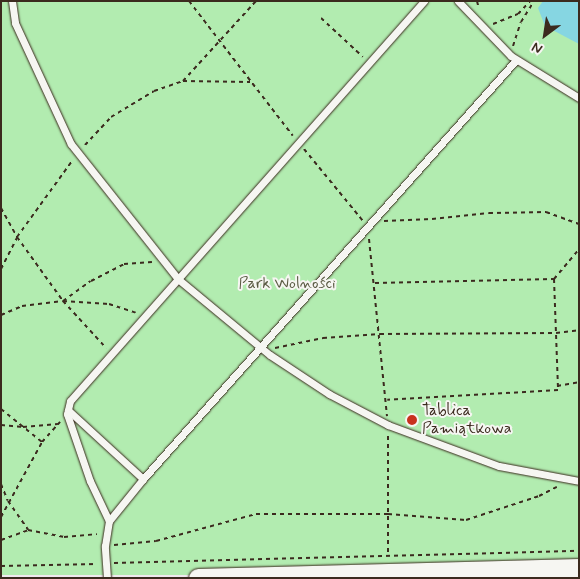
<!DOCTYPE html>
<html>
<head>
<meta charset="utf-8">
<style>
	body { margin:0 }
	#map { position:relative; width:580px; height:579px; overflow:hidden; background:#f0e9ee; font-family:Mynerve,sans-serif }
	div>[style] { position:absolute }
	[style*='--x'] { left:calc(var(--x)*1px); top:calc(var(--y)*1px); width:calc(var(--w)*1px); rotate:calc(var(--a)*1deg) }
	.green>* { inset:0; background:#b2ecb0; transform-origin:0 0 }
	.water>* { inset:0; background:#86d6e2 }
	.path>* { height:2px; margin-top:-1px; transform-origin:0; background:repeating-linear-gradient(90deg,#3b2a1e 0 4px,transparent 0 8px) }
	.roads { filter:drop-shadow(0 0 1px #3b2a1e) drop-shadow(0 0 1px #3b2a1e) }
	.lane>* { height:7px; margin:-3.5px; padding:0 3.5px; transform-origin:3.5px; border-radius:3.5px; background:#f6f6f2 }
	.secondary>* { height:19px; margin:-9.5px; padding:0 9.5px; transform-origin:9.5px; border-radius:9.5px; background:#f6f6f2 }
	.dots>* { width:14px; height:14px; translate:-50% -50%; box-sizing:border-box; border:2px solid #f6f6f2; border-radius:50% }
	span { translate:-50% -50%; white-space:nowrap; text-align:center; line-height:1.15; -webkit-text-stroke:4px #f6f6f2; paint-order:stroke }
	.park-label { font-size:16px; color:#595a42 }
	.poi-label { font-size:16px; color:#3b2a1e }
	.left { translate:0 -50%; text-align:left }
	.frame { position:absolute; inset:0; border:2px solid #3b2a1e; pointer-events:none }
	.north { position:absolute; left:520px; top:10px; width:50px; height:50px; -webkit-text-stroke:4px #f6f6f2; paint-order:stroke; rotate:211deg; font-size:14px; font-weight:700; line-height:20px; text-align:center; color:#3b2a1e }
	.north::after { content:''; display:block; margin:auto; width:18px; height:22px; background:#3b2a1e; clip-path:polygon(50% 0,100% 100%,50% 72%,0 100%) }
</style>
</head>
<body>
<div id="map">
	<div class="green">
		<i style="left:1px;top:1px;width:578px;height:574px"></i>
	</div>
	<div class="water">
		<i style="clip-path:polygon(543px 1px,579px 1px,579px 44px,545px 26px,538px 8px)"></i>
	</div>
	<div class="path">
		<i style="--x:189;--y:1;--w:170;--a:52.4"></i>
		<i style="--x:477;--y:1;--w:8;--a:76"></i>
		<i style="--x:321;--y:18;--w:57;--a:42.9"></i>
		<i style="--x:493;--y:24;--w:27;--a:-22"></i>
		<i style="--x:518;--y:14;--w:18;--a:-47"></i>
		<i style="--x:513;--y:46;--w:25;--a:-72"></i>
		<i style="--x:521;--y:22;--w:25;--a:-58"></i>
		<i style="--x:183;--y:81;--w:67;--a:0.9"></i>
		<i style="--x:85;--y:145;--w:38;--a:-47"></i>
		<i style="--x:111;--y:117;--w:50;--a:-31.2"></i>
		<i style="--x:154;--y:91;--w:31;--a:-19"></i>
		<i style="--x:183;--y:81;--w:108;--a:-47.6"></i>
		<i style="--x:304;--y:149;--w:93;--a:50.7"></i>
		<i style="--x:1;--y:208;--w:33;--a:61"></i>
		<i style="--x:17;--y:237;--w:79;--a:54.3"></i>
		<i style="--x:63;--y:301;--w:64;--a:47.5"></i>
		<i style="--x:384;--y:221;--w:48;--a:-2.4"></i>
		<i style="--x:432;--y:219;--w:57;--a:-6"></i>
		<i style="--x:489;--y:213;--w:57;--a:-1"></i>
		<i style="--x:546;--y:212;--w:35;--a:20"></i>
		<i style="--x:369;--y:239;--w:178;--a:84.2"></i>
		<i style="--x:1;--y:269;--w:36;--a:-63"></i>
		<i style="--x:17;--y:237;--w:94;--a:-54.1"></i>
		<i style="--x:554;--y:279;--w:39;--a:-50"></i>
		<i style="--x:375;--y:283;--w:179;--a:-1.3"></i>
		<i style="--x:554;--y:279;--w:111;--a:87.9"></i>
		<i style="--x:558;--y:390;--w:171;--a:176.7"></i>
		<i style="--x:63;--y:301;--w:46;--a:3.7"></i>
		<i style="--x:109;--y:304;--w:28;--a:18"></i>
		<i style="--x:1;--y:315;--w:23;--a:-23"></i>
		<i style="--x:22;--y:306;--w:41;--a:-7"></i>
		<i style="--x:63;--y:301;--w:34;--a:-36"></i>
		<i style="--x:91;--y:281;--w:37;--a:-27"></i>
		<i style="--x:124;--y:264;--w:28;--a:-4"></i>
		<i style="--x:275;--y:348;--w:49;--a:-11.8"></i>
		<i style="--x:323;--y:338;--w:57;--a:-4"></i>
		<i style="--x:380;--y:334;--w:176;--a:-0.3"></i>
		<i style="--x:556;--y:333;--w:23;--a:-7"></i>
		<i style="--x:557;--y:386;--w:22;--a:-10"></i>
		<i style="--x:1;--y:409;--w:53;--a:38.8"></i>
		<i style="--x:1;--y:425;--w:22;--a:5"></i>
		<i style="--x:23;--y:427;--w:35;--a:-5"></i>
		<i style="--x:1;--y:484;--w:18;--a:68"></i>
		<i style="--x:8;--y:501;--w:35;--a:55"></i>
		<i style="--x:1;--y:517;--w:85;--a:-61.3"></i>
		<i style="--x:42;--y:442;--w:27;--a:-48"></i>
		<i style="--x:1;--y:540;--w:29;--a:-20"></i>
		<i style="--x:28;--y:530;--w:37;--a:11"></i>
		<i style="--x:64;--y:537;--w:33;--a:-5"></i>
		<i style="--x:114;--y:545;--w:42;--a:-5.4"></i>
		<i style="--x:156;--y:541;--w:104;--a:-15.1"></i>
		<i style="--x:256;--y:514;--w:132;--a:0"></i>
		<i style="--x:388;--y:514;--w:78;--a:4.4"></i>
		<i style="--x:466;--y:520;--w:77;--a:-18.2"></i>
		<i style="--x:539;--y:496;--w:20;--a:-27"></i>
		<i style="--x:388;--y:552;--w:117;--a:-90"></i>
		<i style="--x:114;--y:563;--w:465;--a:-1.5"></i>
		<i style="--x:1;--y:566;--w:96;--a:-1.2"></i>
	</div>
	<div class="roads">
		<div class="lane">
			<i style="--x:12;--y:1;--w:22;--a:82"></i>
			<i style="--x:15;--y:23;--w:133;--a:65.2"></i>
			<i style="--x:71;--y:144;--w:172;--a:51.6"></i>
			<i style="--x:178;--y:279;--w:119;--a:39.6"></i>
			<i style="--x:270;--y:355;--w:71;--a:33.5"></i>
			<i style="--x:329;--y:394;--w:67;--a:27.7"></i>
			<i style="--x:388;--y:425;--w:118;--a:20.3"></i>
			<i style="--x:499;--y:466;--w:81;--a:10.6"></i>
			<i style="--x:424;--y:1;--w:534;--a:131.51"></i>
			<i style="--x:70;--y:401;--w:13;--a:103"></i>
			<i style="--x:67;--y:414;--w:71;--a:71.1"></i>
			<i style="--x:90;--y:481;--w:44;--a:64.6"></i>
			<i style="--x:109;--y:521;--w:54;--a:-51"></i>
			<i style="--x:143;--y:479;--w:561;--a:-48.32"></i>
			<i style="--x:458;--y:1;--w:76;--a:46.1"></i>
			<i style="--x:511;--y:56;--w:80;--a:31.7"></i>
			<i style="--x:68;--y:410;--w:102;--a:42.6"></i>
			<i style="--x:107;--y:578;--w:32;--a:-94"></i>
			<i style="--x:105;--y:546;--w:25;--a:-81"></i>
		</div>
		<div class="secondary">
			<i style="--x:198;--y:578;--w:381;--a:-1.5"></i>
		</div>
	</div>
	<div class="dots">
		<i style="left:412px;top:420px;background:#c8321e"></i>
	</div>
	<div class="park-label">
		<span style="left:287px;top:284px">Park Wolności</span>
	</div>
	<div class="poi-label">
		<span class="left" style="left:422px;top:420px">Tablica<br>Pamiątkowa</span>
	</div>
	<div class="frame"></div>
	<div class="north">N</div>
</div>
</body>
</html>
